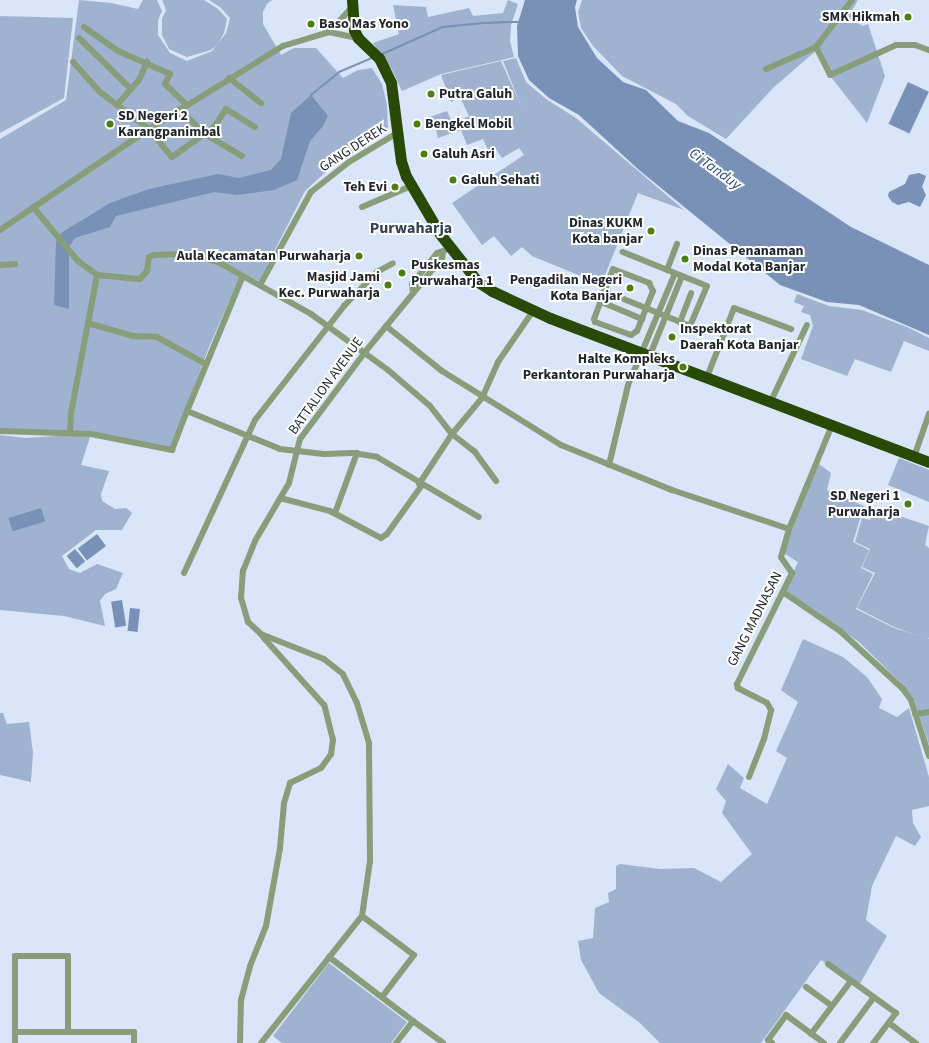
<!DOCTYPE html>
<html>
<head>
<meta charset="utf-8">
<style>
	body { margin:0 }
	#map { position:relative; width:929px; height:1043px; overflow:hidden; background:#d9e5f8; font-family:"Source Sans 3",sans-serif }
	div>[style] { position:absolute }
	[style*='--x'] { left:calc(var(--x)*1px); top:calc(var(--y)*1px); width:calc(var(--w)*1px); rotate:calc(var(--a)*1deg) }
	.green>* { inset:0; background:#9fb2cf }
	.water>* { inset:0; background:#7991b6; transform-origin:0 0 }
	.stream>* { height:2px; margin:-1px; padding:0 1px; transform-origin:1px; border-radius:1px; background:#7991b6 }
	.street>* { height:6px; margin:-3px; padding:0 3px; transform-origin:3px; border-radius:3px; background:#889d7a }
	.highway>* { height:11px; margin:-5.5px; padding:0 5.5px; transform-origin:5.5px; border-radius:5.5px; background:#294906 }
	.dots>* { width:11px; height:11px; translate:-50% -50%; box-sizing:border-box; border:2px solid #fff; border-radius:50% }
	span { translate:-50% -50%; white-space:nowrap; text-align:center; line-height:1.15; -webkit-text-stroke:4px #fff; paint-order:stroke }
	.poi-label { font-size:14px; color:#1f232a; font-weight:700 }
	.right { translate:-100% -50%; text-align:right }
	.left { translate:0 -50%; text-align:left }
	.street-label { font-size:14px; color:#1f232a }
	.water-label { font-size:15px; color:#2a4a7c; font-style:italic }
	.quarter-label { font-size:16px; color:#36404f; font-weight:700 }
</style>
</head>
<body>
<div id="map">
	<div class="green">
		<i style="clip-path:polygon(79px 0,111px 3px,138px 9px,143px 0,157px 0,162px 11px,158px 20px,158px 35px,170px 53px,187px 61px,212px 51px,226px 33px,230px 18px,220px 7px,209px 0,272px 0,267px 4px,263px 12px,263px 24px,281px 55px,294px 48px,316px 48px,343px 78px,358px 70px,372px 68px,382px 84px,387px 105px,388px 131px,329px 169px,305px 191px,259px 281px,242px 272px,209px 347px,171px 448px,91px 432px,0 429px,0 139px,66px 100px)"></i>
		<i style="clip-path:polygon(162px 0,204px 0,218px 9px,227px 19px,224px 33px,217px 45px,211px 50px,187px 57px,169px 49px,162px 35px,162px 19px,166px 10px)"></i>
		<i style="clip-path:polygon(508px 0,518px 4px,511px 25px,510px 41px,514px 57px,441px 74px,402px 91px,392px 70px,373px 43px,399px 34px,393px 5px,426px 7px,428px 17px,469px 8px,473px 16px,503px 13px)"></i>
		<i style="clip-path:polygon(582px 0,858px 0,851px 12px,854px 21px,863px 26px,868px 24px,885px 76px,867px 123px,831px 77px,818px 49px,773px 88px,726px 139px,688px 116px,676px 104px,622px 76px,593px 46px,581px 28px,578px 12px)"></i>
		<i style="clip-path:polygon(0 16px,73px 18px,64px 98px,0 133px)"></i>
		<i style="clip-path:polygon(516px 58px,526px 82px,546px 99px,576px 118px,684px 210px,638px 193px,603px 280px,593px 281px,532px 256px,522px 247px,511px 256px,494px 236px,482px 245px,452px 203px,524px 155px,519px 148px,502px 158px,495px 148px,488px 150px,483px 139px,467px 145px,461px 130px,438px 138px,435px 125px,427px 126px,427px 118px,447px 111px,453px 124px,469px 116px,460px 97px,451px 102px,441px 75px,501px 61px,522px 108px,503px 61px)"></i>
		<i style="clip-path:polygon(797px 294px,829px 306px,862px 310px,907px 327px,929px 338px,929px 351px,904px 341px,891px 372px,855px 359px,847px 376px,801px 359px,813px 326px,810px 315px,801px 312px,804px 306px,794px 302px)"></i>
		<i style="clip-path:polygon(0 435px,26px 438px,71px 435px,90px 437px,81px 465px,109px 471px,101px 494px,102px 501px,115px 509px,126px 508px,132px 513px,122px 530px,96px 530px,62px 556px,69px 569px,80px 573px,97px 564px,123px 573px,116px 589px,105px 594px,100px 601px,105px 626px,64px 616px,0 610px)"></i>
		<i style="clip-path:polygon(899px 458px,929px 470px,929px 502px,888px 485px)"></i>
		<i style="clip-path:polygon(819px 464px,831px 473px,827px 490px,864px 506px,853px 542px,869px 550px,861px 568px,873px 574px,856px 609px,894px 628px,929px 639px,929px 745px,914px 699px,905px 687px,859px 642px,785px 590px,798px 562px,780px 551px)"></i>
		<i style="clip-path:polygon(876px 508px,929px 526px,925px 545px,929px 548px,929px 638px,927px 639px,894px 627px,857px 608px,875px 573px,862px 567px,870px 549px,855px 542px,862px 518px,870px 520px)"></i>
		<i style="clip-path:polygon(803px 639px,843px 657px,867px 677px,882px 699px,879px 708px,897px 717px,909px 708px,929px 777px,929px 806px,912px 810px,913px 823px,921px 837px,915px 846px,896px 836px,872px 886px,866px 920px,887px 936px,858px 987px,821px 960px,761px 1043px,660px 1043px,640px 1023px,599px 993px,581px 960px,578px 941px,593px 938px,595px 908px,609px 902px,608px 893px,616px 889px,616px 866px,620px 864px,660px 869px,694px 868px,721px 882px,752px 854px,722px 813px,726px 801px,716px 789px,728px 764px,744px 778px,740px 788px,767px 804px,787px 758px,776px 751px,798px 702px,781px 690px)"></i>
		<i style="clip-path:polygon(0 713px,3px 713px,7px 724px,29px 722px,33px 753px,31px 782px,0 775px)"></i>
		<i style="clip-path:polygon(329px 963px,407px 1022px,391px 1043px,282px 1043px,273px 1036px)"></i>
	</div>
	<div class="water">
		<i style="clip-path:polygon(525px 0,577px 0,575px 7px,578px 27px,597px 58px,623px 82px,646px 90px,678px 121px,709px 133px,851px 227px,929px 265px,929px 335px,859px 305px,827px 302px,780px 285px,639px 170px,579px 115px,549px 98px,529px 80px,518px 56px,517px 26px)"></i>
		<i style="left:908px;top:82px;width:23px;height:46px;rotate:25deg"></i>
		<i style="clip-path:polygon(311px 95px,328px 116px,323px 126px,310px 141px,297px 180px,274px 190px,237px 195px,214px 192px,116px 216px,110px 227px,75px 238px,69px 247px,69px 309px,54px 305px,56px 242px,61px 233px,110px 203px,149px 189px,218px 174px,239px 178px,271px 170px,281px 159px,291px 113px)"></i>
		<i style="clip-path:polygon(919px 173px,926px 176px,922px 187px,926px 195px,920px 207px,909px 202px,898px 205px,892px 202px,888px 196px,889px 192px,905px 184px,909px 175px)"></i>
		<i style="left:41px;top:508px;width:14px;height:34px;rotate:73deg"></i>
		<i style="left:97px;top:534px;width:15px;height:24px;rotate:53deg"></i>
		<i style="left:75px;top:549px;width:16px;height:11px;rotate:50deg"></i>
		<i style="left:122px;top:600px;width:26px;height:11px;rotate:81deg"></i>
		<i style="left:130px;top:608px;width:10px;height:23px;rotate:6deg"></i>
	</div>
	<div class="stream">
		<i style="--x:380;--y:55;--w:69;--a:-24"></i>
		<i style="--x:443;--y:27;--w:41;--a:-5.6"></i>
		<i style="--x:484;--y:23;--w:36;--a:-2"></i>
		<i style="--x:311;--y:95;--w:36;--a:-39"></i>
		<i style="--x:339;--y:72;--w:36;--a:-23"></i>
	</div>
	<div class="street">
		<i style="--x:84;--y:27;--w:42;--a:35.2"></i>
		<i style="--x:118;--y:51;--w:57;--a:23.9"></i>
		<i style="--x:170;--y:74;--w:11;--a:117"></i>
		<i style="--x:165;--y:84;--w:30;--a:44"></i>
		<i style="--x:329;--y:32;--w:30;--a:12"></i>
		<i style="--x:79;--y:38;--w:73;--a:44.4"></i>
		<i style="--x:816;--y:47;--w:31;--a:63"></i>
		<i style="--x:830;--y:75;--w:72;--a:-24.4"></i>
		<i style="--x:896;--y:45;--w:19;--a:0"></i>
		<i style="--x:915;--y:45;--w:15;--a:20"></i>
		<i style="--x:73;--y:62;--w:40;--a:48"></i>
		<i style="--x:100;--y:92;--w:61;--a:37.1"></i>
		<i style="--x:149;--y:129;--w:36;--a:51"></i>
		<i style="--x:172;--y:157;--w:52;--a:-35.5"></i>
		<i style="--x:214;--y:127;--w:22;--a:-56"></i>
		<i style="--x:226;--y:109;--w:34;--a:32"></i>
		<i style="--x:766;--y:69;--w:55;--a:-23.7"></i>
		<i style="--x:816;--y:47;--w:59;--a:-52.5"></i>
		<i style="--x:229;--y:78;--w:41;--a:38"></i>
		<i style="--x:117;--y:105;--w:33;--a:-49"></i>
		<i style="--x:139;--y:80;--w:20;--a:-66"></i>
		<i style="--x:180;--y:109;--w:33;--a:46"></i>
		<i style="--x:203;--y:133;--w:45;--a:30.5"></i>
		<i style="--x:33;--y:207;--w:70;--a:50.2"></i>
		<i style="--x:78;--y:261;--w:24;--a:36"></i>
		<i style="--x:362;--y:207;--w:53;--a:-23.2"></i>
		<i style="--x:0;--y:230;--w:180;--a:-34.1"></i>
		<i style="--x:149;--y:129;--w:158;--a:-31.8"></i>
		<i style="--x:283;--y:46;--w:48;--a:-16.9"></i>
		<i style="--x:329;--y:32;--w:34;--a:-47"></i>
		<i style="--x:0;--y:265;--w:15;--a:-4"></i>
		<i style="--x:613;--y:269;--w:39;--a:21"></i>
		<i style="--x:649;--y:283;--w:9;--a:63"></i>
		<i style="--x:653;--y:291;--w:43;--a:111.8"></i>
		<i style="--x:637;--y:331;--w:7;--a:146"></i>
		<i style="--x:631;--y:335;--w:38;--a:-160"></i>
		<i style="--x:595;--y:322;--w:3;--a:-108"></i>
		<i style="--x:594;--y:319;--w:53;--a:-69.2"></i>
		<i style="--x:667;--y:270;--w:28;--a:-69"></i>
		<i style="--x:97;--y:275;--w:43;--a:5.3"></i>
		<i style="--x:140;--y:279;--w:11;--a:-49"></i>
		<i style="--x:147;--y:271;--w:14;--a:-82"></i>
		<i style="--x:149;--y:257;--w:5;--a:-22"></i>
		<i style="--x:154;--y:255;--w:36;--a:-2"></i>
		<i style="--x:190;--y:254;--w:29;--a:16"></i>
		<i style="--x:218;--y:262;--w:107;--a:29.2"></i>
		<i style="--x:311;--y:314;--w:95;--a:36"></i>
		<i style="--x:388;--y:370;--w:55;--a:40.6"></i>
		<i style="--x:430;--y:406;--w:36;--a:52"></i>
		<i style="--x:452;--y:434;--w:29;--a:38"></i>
		<i style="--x:475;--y:452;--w:36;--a:54"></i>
		<i style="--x:260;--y:285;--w:106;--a:-61.3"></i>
		<i style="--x:311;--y:192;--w:48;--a:-38.3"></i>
		<i style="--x:349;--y:162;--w:56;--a:-31.1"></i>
		<i style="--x:604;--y:291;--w:93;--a:22.1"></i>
		<i style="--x:690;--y:326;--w:43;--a:-67"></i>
		<i style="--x:707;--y:286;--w:91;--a:-158"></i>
		<i style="--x:413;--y:293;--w:9;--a:-96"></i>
		<i style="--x:412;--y:284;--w:40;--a:-51"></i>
		<i style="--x:437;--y:253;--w:9;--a:-18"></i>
		<i style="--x:599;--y:301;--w:47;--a:22.7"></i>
		<i style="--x:680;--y:322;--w:31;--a:-69"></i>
		<i style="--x:88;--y:323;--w:47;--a:16.1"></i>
		<i style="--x:133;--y:336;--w:24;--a:2"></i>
		<i style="--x:157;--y:337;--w:56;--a:28.9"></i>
		<i style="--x:386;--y:326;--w:72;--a:38.8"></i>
		<i style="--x:442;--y:371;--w:140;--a:31.9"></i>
		<i style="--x:561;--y:445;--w:120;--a:22.1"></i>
		<i style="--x:672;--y:490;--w:123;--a:18.4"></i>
		<i style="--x:650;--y:355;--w:85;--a:-67.9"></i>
		<i style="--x:707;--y:377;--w:74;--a:-68.6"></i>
		<i style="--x:734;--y:308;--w:61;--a:20.2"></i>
		<i style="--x:771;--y:401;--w:84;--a:-64.7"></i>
		<i style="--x:187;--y:411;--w:146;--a:-67.5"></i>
		<i style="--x:0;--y:431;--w:91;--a:1.9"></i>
		<i style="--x:91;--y:434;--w:83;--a:11.2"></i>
		<i style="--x:172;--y:450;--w:42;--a:-69"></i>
		<i style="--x:187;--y:411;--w:100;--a:22.2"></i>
		<i style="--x:280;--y:449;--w:44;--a:6.5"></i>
		<i style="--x:324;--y:454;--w:29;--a:-2"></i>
		<i style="--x:353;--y:453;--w:24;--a:9"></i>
		<i style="--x:377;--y:457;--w:118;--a:30.5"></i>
		<i style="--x:70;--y:433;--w:20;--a:-87"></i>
		<i style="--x:71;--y:413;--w:140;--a:-79.3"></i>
		<i style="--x:914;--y:457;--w:46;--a:-70.8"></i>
		<i style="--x:609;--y:465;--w:82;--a:-76.6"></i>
		<i style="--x:628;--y:385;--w:121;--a:-67.2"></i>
		<i style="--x:419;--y:484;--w:60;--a:-56.6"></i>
		<i style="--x:452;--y:434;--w:47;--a:-50.2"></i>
		<i style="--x:482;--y:398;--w:39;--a:-66"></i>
		<i style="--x:498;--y:362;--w:62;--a:-55.5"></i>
		<i style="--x:280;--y:498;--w:52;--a:14.6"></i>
		<i style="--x:330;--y:511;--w:58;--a:27.9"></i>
		<i style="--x:381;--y:538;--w:7;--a:-34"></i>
		<i style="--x:387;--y:534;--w:60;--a:-54.5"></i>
		<i style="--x:335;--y:513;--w:64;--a:-69.9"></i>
		<i style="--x:184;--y:573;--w:169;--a:-65.1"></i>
		<i style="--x:255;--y:420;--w:145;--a:-52"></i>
		<i style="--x:344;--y:306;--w:47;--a:-45.9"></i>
		<i style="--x:377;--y:272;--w:18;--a:-29"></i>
		<i style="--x:783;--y:592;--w:69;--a:34.4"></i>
		<i style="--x:840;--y:631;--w:86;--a:42.6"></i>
		<i style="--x:903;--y:689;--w:14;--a:54"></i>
		<i style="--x:911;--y:700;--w:59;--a:72.2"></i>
		<i style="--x:915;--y:714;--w:14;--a:-8"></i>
		<i style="--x:749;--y:777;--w:41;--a:-68.5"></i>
		<i style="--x:764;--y:739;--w:30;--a:-76"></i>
		<i style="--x:771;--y:710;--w:8;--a:-120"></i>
		<i style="--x:767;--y:703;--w:33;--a:-153"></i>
		<i style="--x:738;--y:688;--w:4;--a:-104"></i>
		<i style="--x:737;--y:684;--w:124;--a:-63.6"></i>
		<i style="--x:792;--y:573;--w:19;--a:-125"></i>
		<i style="--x:781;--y:557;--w:29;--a:-74"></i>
		<i style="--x:789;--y:529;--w:113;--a:-67.5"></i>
		<i style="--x:362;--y:916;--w:65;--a:36.9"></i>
		<i style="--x:414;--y:955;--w:53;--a:127.3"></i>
		<i style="--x:329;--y:957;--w:106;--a:37.3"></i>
		<i style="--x:828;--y:964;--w:84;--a:35.8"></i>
		<i style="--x:896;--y:1013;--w:38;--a:127"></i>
		<i style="--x:806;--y:987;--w:32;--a:36"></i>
		<i style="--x:889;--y:1023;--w:34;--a:37"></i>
		<i style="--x:15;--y:1032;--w:119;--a:0"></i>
		<i style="--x:134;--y:1032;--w:11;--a:90"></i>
		<i style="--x:811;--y:1034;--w:66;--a:-53"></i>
		<i style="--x:15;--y:1043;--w:87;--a:-90"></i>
		<i style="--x:15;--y:956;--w:53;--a:0"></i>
		<i style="--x:68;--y:956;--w:76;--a:90"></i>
		<i style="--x:240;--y:1043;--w:43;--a:-88.7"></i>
		<i style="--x:241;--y:1000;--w:35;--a:-75"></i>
		<i style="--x:250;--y:966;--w:43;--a:-68.2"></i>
		<i style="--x:266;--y:926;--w:79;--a:-79.8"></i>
		<i style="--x:280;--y:848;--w:45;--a:-84.9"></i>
		<i style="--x:284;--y:803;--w:21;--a:-73"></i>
		<i style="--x:290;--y:783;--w:34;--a:-26"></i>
		<i style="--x:321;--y:768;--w:17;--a:-54"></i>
		<i style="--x:331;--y:754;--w:14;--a:-82"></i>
		<i style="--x:333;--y:740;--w:36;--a:-104"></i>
		<i style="--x:324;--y:705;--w:91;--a:-131.9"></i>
		<i style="--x:261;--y:1043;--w:162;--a:-51.5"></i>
		<i style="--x:362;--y:916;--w:56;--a:-81.7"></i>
		<i style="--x:370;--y:861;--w:118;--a:-90.5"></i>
		<i style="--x:369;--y:743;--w:42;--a:-106.7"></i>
		<i style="--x:357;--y:703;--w:32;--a:-116"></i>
		<i style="--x:343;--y:674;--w:24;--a:-142"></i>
		<i style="--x:324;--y:659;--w:68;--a:-158.4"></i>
		<i style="--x:261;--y:634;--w:18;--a:-137"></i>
		<i style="--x:248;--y:622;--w:25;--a:-106"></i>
		<i style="--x:241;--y:598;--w:27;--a:-86"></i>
		<i style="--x:243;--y:571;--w:32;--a:-68"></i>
		<i style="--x:255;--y:541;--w:67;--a:-59.6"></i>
		<i style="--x:289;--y:483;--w:45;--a:-76"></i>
		<i style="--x:300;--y:439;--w:109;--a:-53.2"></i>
		<i style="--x:365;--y:352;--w:122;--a:-50.7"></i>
		<i style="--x:442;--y:258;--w:6;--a:-81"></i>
		<i style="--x:396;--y:1043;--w:28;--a:-52"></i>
		<i style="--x:413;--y:1021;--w:37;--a:36"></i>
		<i style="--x:772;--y:1043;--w:5;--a:-143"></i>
		<i style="--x:768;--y:1040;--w:31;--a:-54"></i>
		<i style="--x:786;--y:1015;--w:47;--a:36.4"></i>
		<i style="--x:840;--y:1043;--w:57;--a:-53.5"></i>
	</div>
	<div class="highway">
		<i style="--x:352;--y:0;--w:30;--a:86"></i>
		<i style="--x:354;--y:30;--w:9;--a:63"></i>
		<i style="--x:358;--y:38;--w:29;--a:44"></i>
		<i style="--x:379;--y:58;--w:28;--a:64"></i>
		<i style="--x:391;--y:83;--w:79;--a:82.7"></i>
		<i style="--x:401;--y:161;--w:16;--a:72"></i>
		<i style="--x:406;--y:176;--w:67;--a:59.6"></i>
		<i style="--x:440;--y:234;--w:61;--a:51.6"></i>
		<i style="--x:478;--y:282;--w:17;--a:33"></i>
		<i style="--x:492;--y:291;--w:64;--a:25"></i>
		<i style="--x:550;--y:318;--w:405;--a:20.8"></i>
	</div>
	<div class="dots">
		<i style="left:908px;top:17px;background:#4b7f12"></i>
		<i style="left:311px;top:24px;background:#4b7f12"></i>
		<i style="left:431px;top:94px;background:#4b7f12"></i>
		<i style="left:110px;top:124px;background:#4b7f12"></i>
		<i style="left:417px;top:124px;background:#4b7f12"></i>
		<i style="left:424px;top:154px;background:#4b7f12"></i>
		<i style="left:453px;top:180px;background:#4b7f12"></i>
		<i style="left:395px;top:187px;background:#4b7f12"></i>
		<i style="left:651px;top:231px;background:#4b7f12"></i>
		<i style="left:359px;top:256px;background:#4b7f12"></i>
		<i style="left:685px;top:259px;background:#4b7f12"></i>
		<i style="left:402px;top:273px;background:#4b7f12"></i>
		<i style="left:388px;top:285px;background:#4b7f12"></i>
		<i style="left:630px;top:288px;background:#4b7f12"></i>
		<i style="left:672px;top:337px;background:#4b7f12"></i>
		<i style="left:683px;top:367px;background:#4b7f12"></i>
		<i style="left:908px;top:504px;background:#4b7f12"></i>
	</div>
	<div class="poi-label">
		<span class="right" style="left:900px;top:17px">SMK Hikmah</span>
		<span class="left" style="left:319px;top:24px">Baso Mas Yono</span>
		<span class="left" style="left:439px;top:94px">Putra Galuh</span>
		<span class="left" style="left:118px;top:124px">SD Negeri 2<br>Karangpanimbal</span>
		<span class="left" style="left:425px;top:124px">Bengkel Mobil</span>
		<span class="left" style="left:432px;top:154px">Galuh Asri</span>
		<span class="left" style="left:461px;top:180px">Galuh Sehati</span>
		<span class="right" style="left:387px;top:187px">Teh Evi</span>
		<span class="right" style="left:643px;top:231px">Dinas KUKM<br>Kota banjar</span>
		<span class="left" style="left:693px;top:259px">Dinas Penanaman<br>Modal Kota Banjar</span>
		<span class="right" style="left:351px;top:256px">Aula Kecamatan Purwaharja</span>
		<span class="left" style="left:411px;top:273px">Puskesmas<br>Purwaharja 1</span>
		<span class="right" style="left:380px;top:285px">Masjid Jami<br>Kec. Purwaharja</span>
		<span class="right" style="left:622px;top:288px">Pengadilan Negeri<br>Kota Banjar</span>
		<span class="left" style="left:680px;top:337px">Inspektorat<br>Daerah Kota Banjar</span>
		<span class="right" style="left:675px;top:367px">Halte Kompleks<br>Perkantoran Purwaharja</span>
		<span class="right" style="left:900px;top:504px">SD Negeri 1<br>Purwaharja</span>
	</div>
	<div class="street-label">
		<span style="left:353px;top:148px;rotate:-33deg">GANG DEREK</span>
		<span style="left:326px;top:386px;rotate:-54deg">BATTALION AVENUE</span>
		<span style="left:755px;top:619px;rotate:-63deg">GANG MADNASAN</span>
	</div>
	<div class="water-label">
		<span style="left:715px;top:169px;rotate:36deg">Ci Tanduy</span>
	</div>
	<div class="quarter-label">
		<span style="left:411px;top:228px">Purwaharja</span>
	</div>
</div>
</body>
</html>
